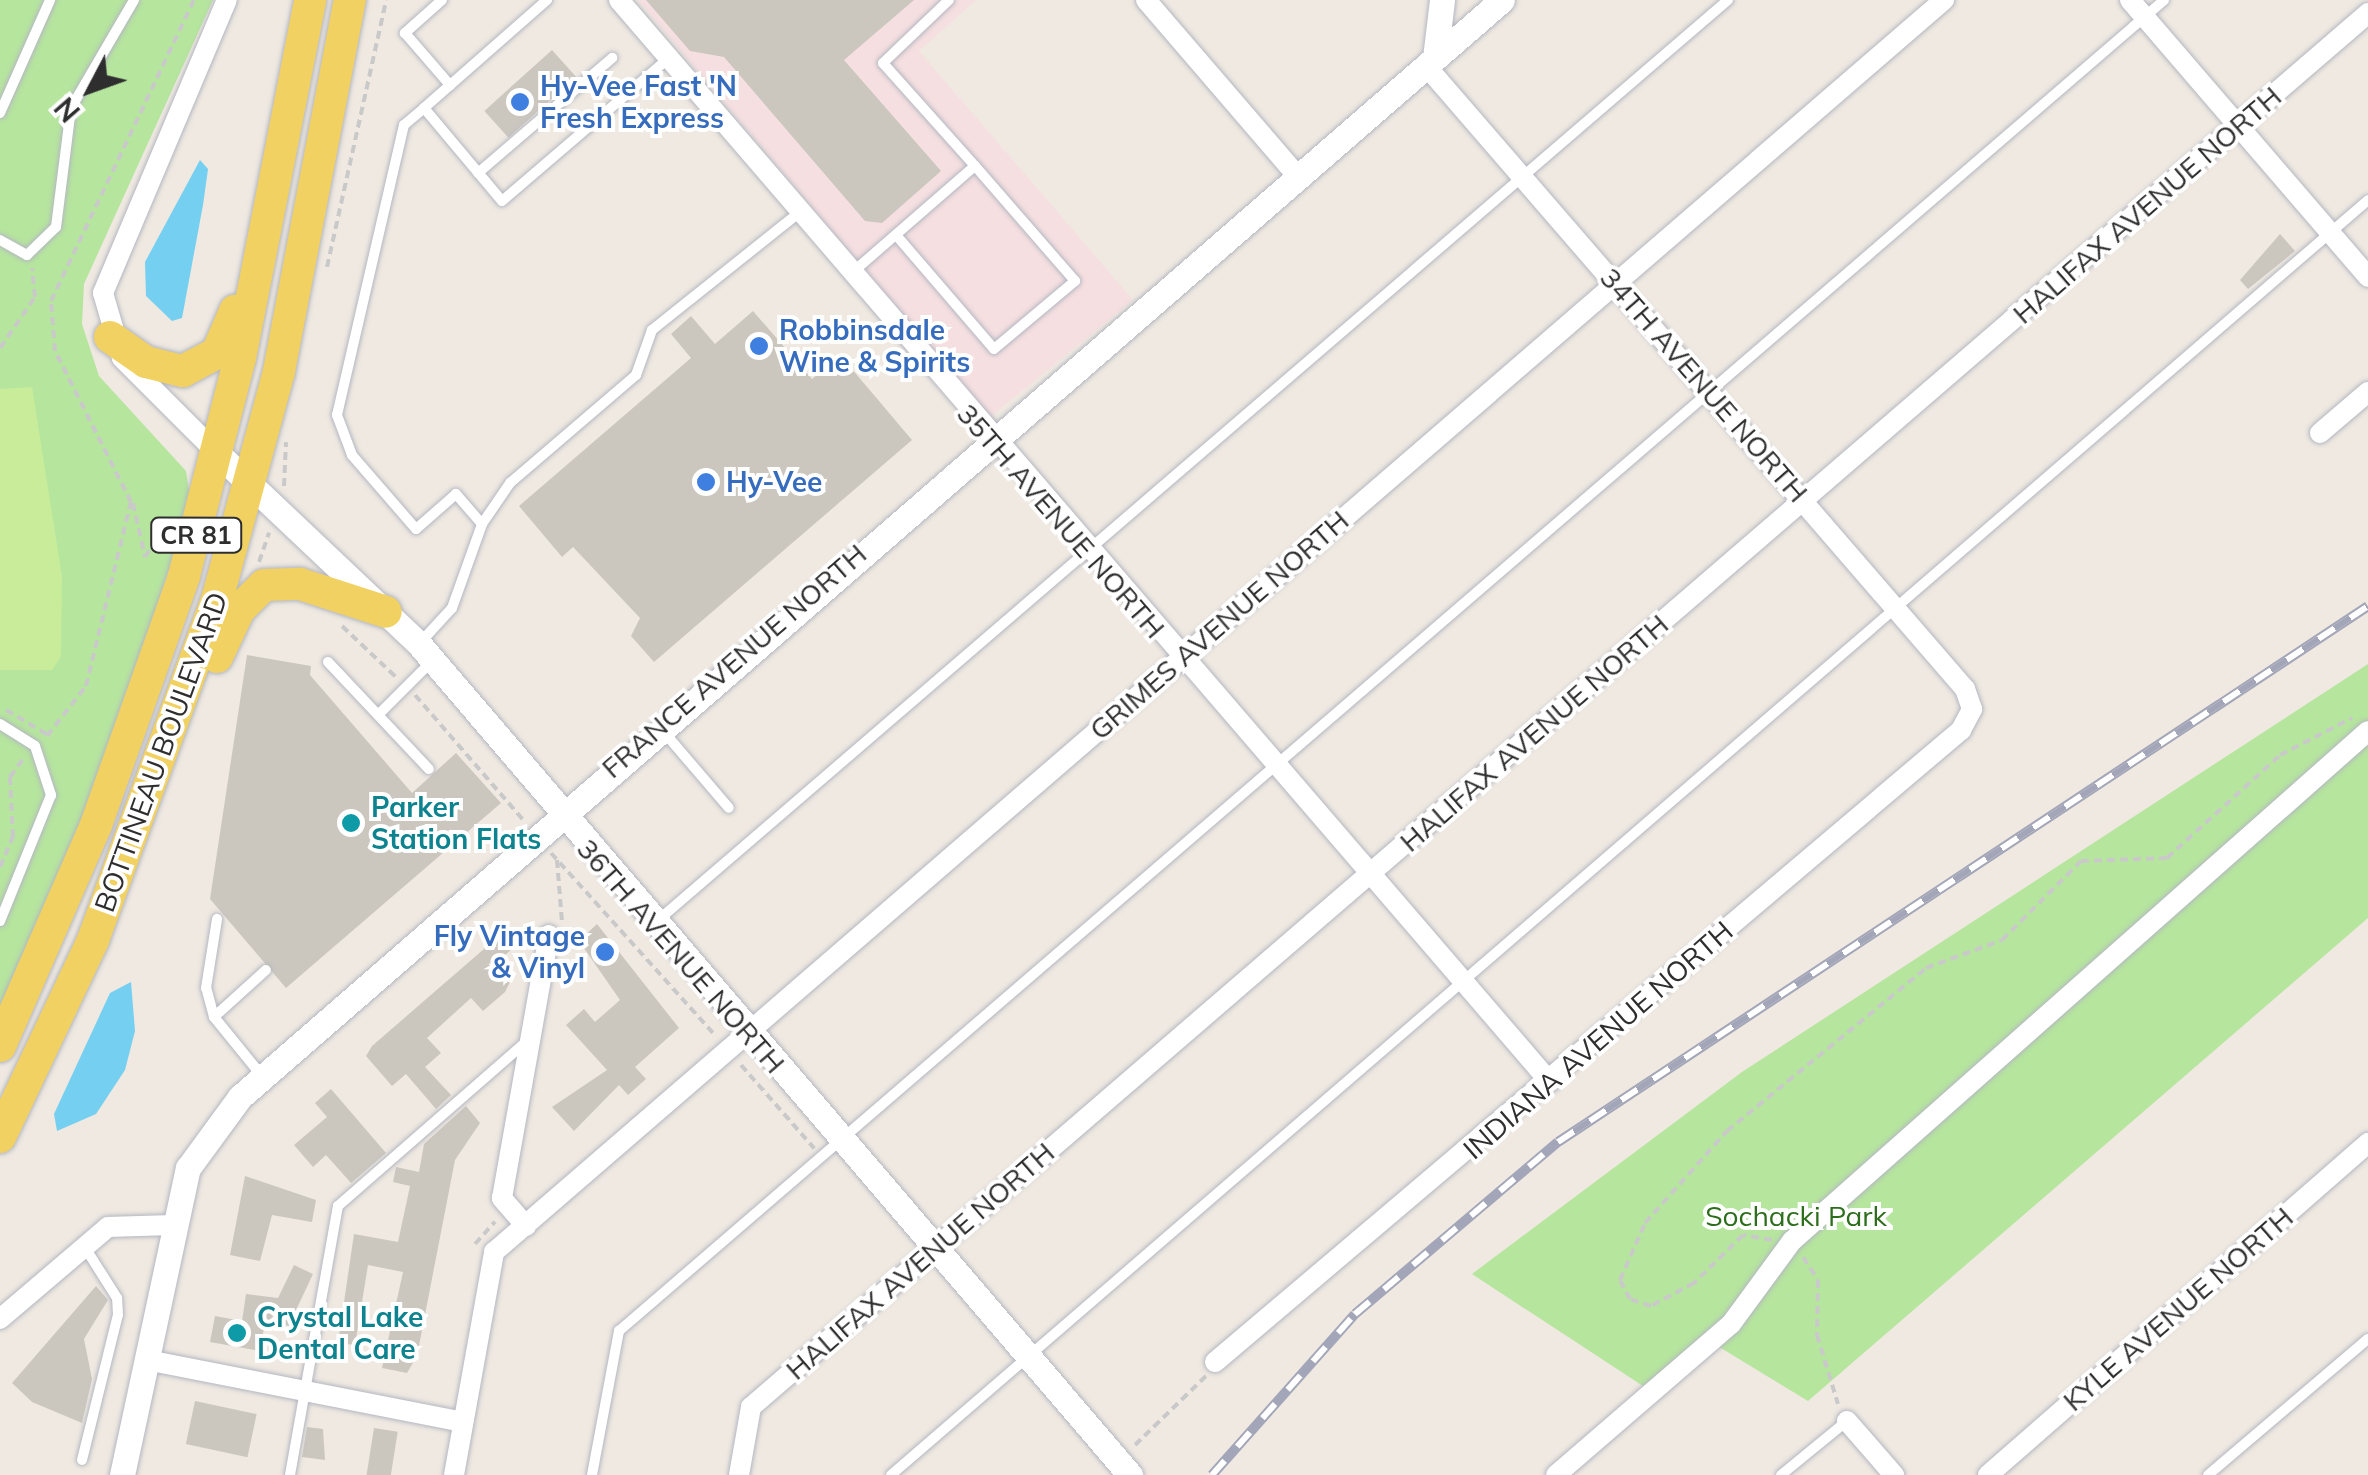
<!DOCTYPE html>
<html>
<head>
<meta charset="utf-8">
<style>
	body { margin:0 }
	#map { position:relative; width:2368px; height:1475px; overflow:hidden; background:#efe9e1; font-family:Mulish,sans-serif }
	div>[style] { position:absolute }
	[style*='--x'] { left:calc(var(--x)*1px); top:calc(var(--y)*1px); width:calc(var(--w)*1px); rotate:calc(var(--a)*1deg) }
	.medical>* { inset:0; background:#f5dfe0 }
	.green>* { inset:0; background:#b6e59e }
	.pitch>* { inset:0; background:#c9ec9a }
	.water>* { inset:0; background:#75cff0 }
	.building>* { inset:0; background:#cbc7bf; transform-origin:0 0 }
	.path>* { height:4px; margin-top:-2px; transform-origin:0; background:repeating-linear-gradient(90deg,#c9c9c9 0 8px,transparent 0 13px) }
	.roads { filter:drop-shadow(0 0 2px #b4b7c1) drop-shadow(0 0 2px #b4b7c1) }
	.service>* { height:10px; margin:-5px; padding:0 5px; transform-origin:5px; border-radius:5px; background:#fff }
	.minor>* { height:20px; margin:-10px; padding:0 10px; transform-origin:10px; border-radius:10px; background:#fff }
	.tertiary>* { height:25px; margin:-12.5px; padding:0 12.5px; transform-origin:12.5px; border-radius:12.5px; background:#fff }
	.primary>* { height:32px; margin:-16px; padding:0 16px; transform-origin:16px; border-radius:16px; background:#f2d163 }
	.rail>* { height:10px; margin-top:-5px; transform-origin:0; background:repeating-linear-gradient(90deg,#fff 0 19px,#a3a6b8 0 38px); box-sizing:border-box; border-block:2px solid #a3a6b8 }
	.dots>* { width:28px; height:28px; translate:-50% -50%; box-sizing:border-box; border:5px solid #fff; border-radius:50% }
	span { translate:-50% -50%; white-space:nowrap; text-align:center; line-height:1.15; -webkit-text-stroke:8px #fff; paint-order:stroke }
	.shield-label span { padding:2px 8px; background:#fff; border:2px solid; border-radius:8px; -webkit-text-stroke-width:0 }
	.shield-label { font-size:25px; color:#2e2e2e; font-weight:700 }
	.shop-label { font-size:28px; color:#366cbe; font-weight:700 }
	.left { translate:0 -50%; text-align:left }
	.right { translate:-100% -50%; text-align:right }
	.street-label { font-size:28px; color:#2e2e2e }
	.culture-label { font-size:28px; color:#0d838f; font-weight:700 }
	.park-label { font-size:28px; color:#2c6e1b }
	.north { position:absolute; left:40px; top:40px; width:100px; height:100px; -webkit-text-stroke:8px #fff; paint-order:stroke; rotate:229deg; font-size:28px; font-weight:700; line-height:40px; text-align:center; color:#2e2e2e }
	.north::after { content:''; display:block; margin:auto; width:35px; height:45px; background:#2e2e2e; clip-path:polygon(50% 0,100% 100%,50% 72%,0 100%) }
</style>
</head>
<body>
<div id="map">
	<div class="medical">
		<i style="clip-path:polygon(638px 0,976px 0,919px 51px,1133px 300px,989px 418px)"></i>
	</div>
	<div class="green">
		<i style="clip-path:polygon(0 0,213px 0,84px 284px,82px 324px,99px 376px,186px 471px,191px 502px,91px 805px,0 1016px)"></i>
		<i style="clip-path:polygon(2368px 664px,2368px 918px,1808px 1401px,1716px 1345px,1646px 1388px,1472px 1274px,1742px 1072px)"></i>
	</div>
	<div class="pitch">
		<i style="clip-path:polygon(32px 387px,62px 577px,61px 656px,52px 670px,0 670px,0 389px)"></i>
	</div>
	<div class="water">
		<i style="clip-path:polygon(200px 160px,208px 169px,203px 205px,182px 318px,172px 321px,146px 296px,145px 262px)"></i>
		<i style="clip-path:polygon(131px 982px,135px 1031px,125px 1070px,96px 1114px,57px 1131px,54px 1114px,110px 993px)"></i>
	</div>
	<div class="building">
		<i style="clip-path:polygon(646px 0,914px 0,844px 60px,941px 171px,882px 223px,865px 221px,724px 57px,690px 51px)"></i>
		<i style="left:552px;top:50px;width:36px;height:91px;rotate:48deg"></i>
		<i style="clip-path:polygon(2280px 234px,2295px 251px,2248px 289px,2240px 280px)"></i>
		<i style="clip-path:polygon(753px 311px,812px 379px,840px 355px,912px 440px,654px 662px,631px 636px,640px 618px,573px 547px,562px 557px,519px 506px,691px 358px,671px 334px,691px 316px,715px 344px)"></i>
		<i style="clip-path:polygon(247px 655px,311px 666px,310px 675px,412px 793px,456px 753px,501px 803px,286px 988px,210px 899px)"></i>
		<i style="clip-path:polygon(597px 924px,679px 1028px,635px 1067px,646px 1079px,628px 1095px,619px 1085px,574px 1131px,552px 1107px,607px 1070px,566px 1025px,584px 1009px,595px 1022px,620px 1000px,579px 941px)"></i>
		<i style="clip-path:polygon(507px 929px,519px 943px,497px 962px,512px 978px,505px 992px,483px 1011px,471px 998px,427px 1038px,441px 1053px,425px 1067px,451px 1095px,436px 1109px,406px 1074px,392px 1086px,366px 1056px,372px 1046px)"></i>
		<i style="clip-path:polygon(331px 1089px,386px 1153px,351px 1183px,326px 1155px,313px 1167px,294px 1145px,327px 1117px,315px 1103px)"></i>
		<i style="clip-path:polygon(466px 1106px,480px 1123px,455px 1160px,417px 1356px,407px 1373px,382px 1368px,403px 1272px,368px 1265px,355px 1345px,338px 1343px,354px 1234px,398px 1242px,410px 1186px,393px 1182px,396px 1167px,419px 1172px,424px 1144px)"></i>
		<i style="clip-path:polygon(245px 1176px,316px 1200px,312px 1222px,272px 1215px,260px 1261px,230px 1255px)"></i>
		<i style="clip-path:polygon(294px 1265px,313px 1274px,297px 1308px,310px 1310px,307px 1329px,265px 1322px,260px 1351px,210px 1342px,215px 1316px,242px 1321px,246px 1294px,278px 1298px)"></i>
		<i style="clip-path:polygon(96px 1286px,108px 1300px,84px 1339px,92px 1379px,82px 1423px,32px 1402px,12px 1383px)"></i>
		<i style="left:195px;top:1401px;width:63px;height:44px;rotate:12deg"></i>
		<i style="clip-path:polygon(307px 1427px,323px 1429px,325px 1460px,302px 1457px)"></i>
		<i style="left:374px;top:1428px;width:24px;height:48px;rotate:9deg"></i>
	</div>
	<div class="path">
		<i style="--x:327;--y:267;--w:273;--a:-77.5"></i>
		<i style="--x:0;--y:348;--w:62;--a:-55.5"></i>
		<i style="--x:35;--y:297;--w:29;--a:-96"></i>
		<i style="--x:284;--y:486;--w:44;--a:-87.4"></i>
		<i style="--x:133;--y:503;--w:55;--a:77.5"></i>
		<i style="--x:145;--y:557;--w:52;--a:-57.5"></i>
		<i style="--x:259;--y:562;--w:31;--a:-71"></i>
		<i style="--x:342;--y:626;--w:76;--a:43.4"></i>
		<i style="--x:415;--y:695;--w:169;--a:49.1"></i>
		<i style="--x:6;--y:710;--w:49;--a:30.8"></i>
		<i style="--x:47;--y:736;--w:63;--a:-52"></i>
		<i style="--x:86;--y:686;--w:189;--a:-76.3"></i>
		<i style="--x:131;--y:502;--w:169;--a:-116.7"></i>
		<i style="--x:55;--y:351;--w:50;--a:-94.6"></i>
		<i style="--x:51;--y:301;--w:333;--a:-64.6"></i>
		<i style="--x:551;--y:853;--w:245;--a:48"></i>
		<i style="--x:557;--y:860;--w:62;--a:85.4"></i>
		<i style="--x:0;--y:867;--w:33;--a:-67"></i>
		<i style="--x:13;--y:837;--w:60;--a:-92.9"></i>
		<i style="--x:10;--y:777;--w:26;--a:-54"></i>
		<i style="--x:741;--y:1065;--w:111;--a:48.7"></i>
		<i style="--x:1772;--y:1240;--w:29;--a:-170"></i>
		<i style="--x:1743;--y:1235;--w:69;--a:135.6"></i>
		<i style="--x:1694;--y:1283;--w:49;--a:151.9"></i>
		<i style="--x:1651;--y:1306;--w:22;--a:-162"></i>
		<i style="--x:1630;--y:1299;--w:21;--a:-118"></i>
		<i style="--x:1620;--y:1280;--w:62;--a:-66.3"></i>
		<i style="--x:1645;--y:1223;--w:123;--a:-48.3"></i>
		<i style="--x:1727;--y:1131;--w:257;--a:-39.3"></i>
		<i style="--x:1926;--y:968;--w:81;--a:-20.2"></i>
		<i style="--x:2002;--y:940;--w:112;--a:-45"></i>
		<i style="--x:2081;--y:861;--w:86;--a:-2"></i>
		<i style="--x:2167;--y:858;--w:153;--a:-42.3"></i>
		<i style="--x:2280;--y:755;--w:81;--a:-27.2"></i>
		<i style="--x:475;--y:1244;--w:30;--a:-48"></i>
		<i style="--x:1803;--y:1257;--w:27;--a:57"></i>
		<i style="--x:1818;--y:1280;--w:55;--a:91"></i>
		<i style="--x:1817;--y:1335;--w:72;--a:73.1"></i>
		<i style="--x:1135;--y:1445;--w:99;--a:-44.2"></i>
	</div>
	<div class="roads">
		<div class="service">
			<i style="--x:442;--y:0;--w:50;--a:138.3"></i>
			<i style="--x:405;--y:33;--w:69;--a:49.1"></i>
			<i style="--x:424;--y:108;--w:164;--a:-41.3"></i>
			<i style="--x:0;--y:113;--w:124;--a:-66.1"></i>
			<i style="--x:478;--y:173;--w:177;--a:-40.6"></i>
			<i style="--x:896;--y:235;--w:150;--a:49.3"></i>
			<i style="--x:994;--y:349;--w:106;--a:-40"></i>
			<i style="--x:1075;--y:281;--w:152;--a:-131"></i>
			<i style="--x:0;--y:240;--w:31;--a:29"></i>
			<i style="--x:27;--y:255;--w:40;--a:-44"></i>
			<i style="--x:56;--y:227;--w:120;--a:-82.8"></i>
			<i style="--x:71;--y:108;--w:125;--a:-59.7"></i>
			<i style="--x:854;--y:271;--w:160;--a:-41"></i>
			<i style="--x:975;--y:166;--w:138;--a:-131.8"></i>
			<i style="--x:883;--y:63;--w:91;--a:-43.7"></i>
			<i style="--x:482;--y:524;--w:40;--a:-131"></i>
			<i style="--x:456;--y:494;--w:53;--a:138.8"></i>
			<i style="--x:416;--y:529;--w:98;--a:-130.9"></i>
			<i style="--x:352;--y:455;--w:43;--a:-110.6"></i>
			<i style="--x:337;--y:415;--w:298;--a:-77"></i>
			<i style="--x:404;--y:125;--w:26;--a:-40"></i>
			<i style="--x:424;--y:108;--w:121;--a:50"></i>
			<i style="--x:502;--y:201;--w:221;--a:-40.6"></i>
			<i style="--x:419;--y:644;--w:49;--a:-47.5"></i>
			<i style="--x:452;--y:608;--w:89;--a:-70.3"></i>
			<i style="--x:482;--y:524;--w:50;--a:-55.7"></i>
			<i style="--x:510;--y:483;--w:166;--a:-40.6"></i>
			<i style="--x:636;--y:375;--w:48;--a:-70.4"></i>
			<i style="--x:652;--y:330;--w:191;--a:-38.6"></i>
			<i style="--x:328;--y:662;--w:147;--a:46.7"></i>
			<i style="--x:380;--y:713;--w:74;--a:-45"></i>
			<i style="--x:0;--y:724;--w:41;--a:32.2"></i>
			<i style="--x:35;--y:746;--w:52;--a:71.9"></i>
			<i style="--x:51;--y:795;--w:136;--a:112"></i>
			<i style="--x:663;--y:731;--w:101;--a:49.4"></i>
			<i style="--x:656;--y:922;--w:1414;--a:-40.7"></i>
			<i style="--x:214;--y:1017;--w:30;--a:-105"></i>
			<i style="--x:206;--y:988;--w:70;--a:-80.9"></i>
			<i style="--x:262;--y:1076;--w:76;--a:-129.1"></i>
			<i style="--x:214;--y:1017;--w:70;--a:-42.1"></i>
			<i style="--x:82;--y:1460;--w:149;--a:-76.1"></i>
			<i style="--x:118;--y:1315;--w:17;--a:-93"></i>
			<i style="--x:117;--y:1298;--w:62;--a:-122.4"></i>
			<i style="--x:290;--y:1475;--w:273;--a:-79.9"></i>
			<i style="--x:338;--y:1206;--w:249;--a:-41.1"></i>
			<i style="--x:592;--y:1475;--w:147;--a:-79.4"></i>
			<i style="--x:619;--y:1331;--w:2039;--a:-40.74"></i>
			<i style="--x:891;--y:1475;--w:1951;--a:-40.8"></i>
			<i style="--x:1781;--y:1475;--w:85;--a:-39.3"></i>
			<i style="--x:2208;--y:1475;--w:210;--a:-40.4"></i>
		</div>
		<div class="minor">
			<i style="--x:619;--y:0;--w:1427;--a:49.29"></i>
			<i style="--x:1146;--y:0;--w:233;--a:49.3"></i>
			<i style="--x:2130;--y:0;--w:365;--a:49.3"></i>
			<i style="--x:2320;--y:433;--w:63;--a:-40.5"></i>
			<i style="--x:216;--y:452;--w:133;--a:-135"></i>
			<i style="--x:122;--y:358;--w:68;--a:-106.3"></i>
			<i style="--x:103;--y:293;--w:318;--a:-67.1"></i>
			<i style="--x:526;--y:1226;--w:37;--a:-131"></i>
			<i style="--x:502;--y:1198;--w:267;--a:-79.9"></i>
			<i style="--x:0;--y:1319;--w:142;--a:-40.4"></i>
			<i style="--x:108;--y:1227;--w:63;--a:-1.8"></i>
			<i style="--x:147;--y:1360;--w:322;--a:11.1"></i>
			<i style="--x:1215;--y:1362;--w:978;--a:-40.27"></i>
			<i style="--x:1961;--y:730;--w:24;--a:-62"></i>
			<i style="--x:1972;--y:709;--w:21;--a:-109"></i>
			<i style="--x:1965;--y:689;--w:822;--a:-130.86"></i>
			<i style="--x:1847;--y:1421;--w:72;--a:49"></i>
			<i style="--x:454;--y:1475;--w:227;--a:-79.8"></i>
			<i style="--x:494;--y:1252;--w:1916;--a:-40.81"></i>
			<i style="--x:739;--y:1475;--w:69;--a:-80"></i>
			<i style="--x:751;--y:1407;--w:2135;--a:-40.76"></i>
			<i style="--x:1556;--y:1475;--w:231;--a:-40.8"></i>
			<i style="--x:1731;--y:1324;--w:103;--a:-53.7"></i>
			<i style="--x:1792;--y:1241;--w:769;--a:-41.52"></i>
			<i style="--x:1988;--y:1475;--w:505;--a:-41.14"></i>
		</div>
		<div class="tertiary">
			<i style="--x:1435;--y:58;--w:58;--a:-83.1"></i>
			<i style="--x:216;--y:452;--w:279;--a:43.4"></i>
			<i style="--x:419;--y:644;--w:1094;--a:49.45"></i>
			<i style="--x:122;--y:1475;--w:314;--a:-77.9"></i>
			<i style="--x:188;--y:1168;--w:88;--a:-53.8"></i>
			<i style="--x:240;--y:1097;--w:1672;--a:-41"></i>
		</div>
		<div class="primary">
			<i style="--x:110;--y:337;--w:44;--a:34.8"></i>
			<i style="--x:146;--y:362;--w:38;--a:14"></i>
			<i style="--x:183;--y:371;--w:38;--a:-28"></i>
			<i style="--x:217;--y:353;--w:46;--a:-66.8"></i>
			<i style="--x:217;--y:657;--w:52;--a:-64.9"></i>
			<i style="--x:239;--y:610;--w:35;--a:-45"></i>
			<i style="--x:264;--y:585;--w:36;--a:-2"></i>
			<i style="--x:300;--y:584;--w:90;--a:18"></i>
			<i style="--x:0;--y:1046;--w:241;--a:-66.5"></i>
			<i style="--x:96;--y:825;--w:264;--a:-70.5"></i>
			<i style="--x:184;--y:576;--w:225;--a:-75.6"></i>
			<i style="--x:240;--y:358;--w:365;--a:-78.9"></i>
			<i style="--x:0;--y:1137;--w:218;--a:-64.7"></i>
			<i style="--x:93;--y:940;--w:366;--a:-70"></i>
			<i style="--x:218;--y:596;--w:233;--a:-74.8"></i>
			<i style="--x:279;--y:371;--w:378;--a:-79.2"></i>
		</div>
	</div>
	<div class="rail">
		<i style="--x:1212;--y:1475;--w:215;--a:-48.4"></i>
		<i style="--x:1355;--y:1314;--w:266;--a:-40.3"></i>
		<i style="--x:1558;--y:1142;--w:971;--a:-33.49"></i>
	</div>
	<div class="dots">
		<i style="left:520px;top:102px;background:#3f7fe0"></i>
		<i style="left:759px;top:346px;background:#3f7fe0"></i>
		<i style="left:706px;top:482px;background:#3f7fe0"></i>
		<i style="left:351px;top:823px;background:#0f9aa8"></i>
		<i style="left:605px;top:952px;background:#3f7fe0"></i>
		<i style="left:237px;top:1333px;background:#0f9aa8"></i>
	</div>
	<div class="shield-label">
		<span style="left:196px;top:535px">CR 81</span>
	</div>
	<div class="shop-label">
		<span class="left" style="left:540px;top:102px">Hy-Vee Fast 'N<br>Fresh Express</span>
		<span class="left" style="left:779px;top:346px">Robbinsdale<br>Wine &amp; Spirits</span>
		<span class="left" style="left:726px;top:482px">Hy-Vee</span>
		<span class="right" style="left:585px;top:952px">Fly Vintage<br>&amp; Vinyl</span>
	</div>
	<div class="street-label">
		<span style="left:2147px;top:205px;rotate:-41deg">HALIFAX AVENUE NORTH</span>
		<span style="left:1704px;top:385px;rotate:49deg">34TH AVENUE NORTH</span>
		<span style="left:1061px;top:521px;rotate:49deg">35TH AVENUE NORTH</span>
		<span style="left:1219px;top:625px;rotate:-41deg">GRIMES AVENUE NORTH</span>
		<span style="left:734px;top:661px;rotate:-41deg">FRANCE AVENUE NORTH</span>
		<span style="left:1534px;top:733px;rotate:-41deg">HALIFAX AVENUE NORTH</span>
		<span style="left:161px;top:752px;rotate:-70deg">BOTTINEAU BOULEVARD</span>
		<span style="left:681px;top:956px;rotate:49deg">36TH AVENUE NORTH</span>
		<span style="left:1598px;top:1040px;rotate:-41deg">INDIANA AVENUE NORTH</span>
		<span style="left:920px;top:1261px;rotate:-41deg">HALIFAX AVENUE NORTH</span>
		<span style="left:2178px;top:1309px;rotate:-41deg">KYLE AVENUE NORTH</span>
	</div>
	<div class="culture-label">
		<span class="left" style="left:371px;top:823px">Parker<br>Station Flats</span>
		<span class="left" style="left:257px;top:1333px">Crystal Lake<br>Dental Care</span>
	</div>
	<div class="park-label">
		<span style="left:1796px;top:1216px">Sochacki Park</span>
	</div>
	<div class="north">N</div>
</div>
</body>
</html>
